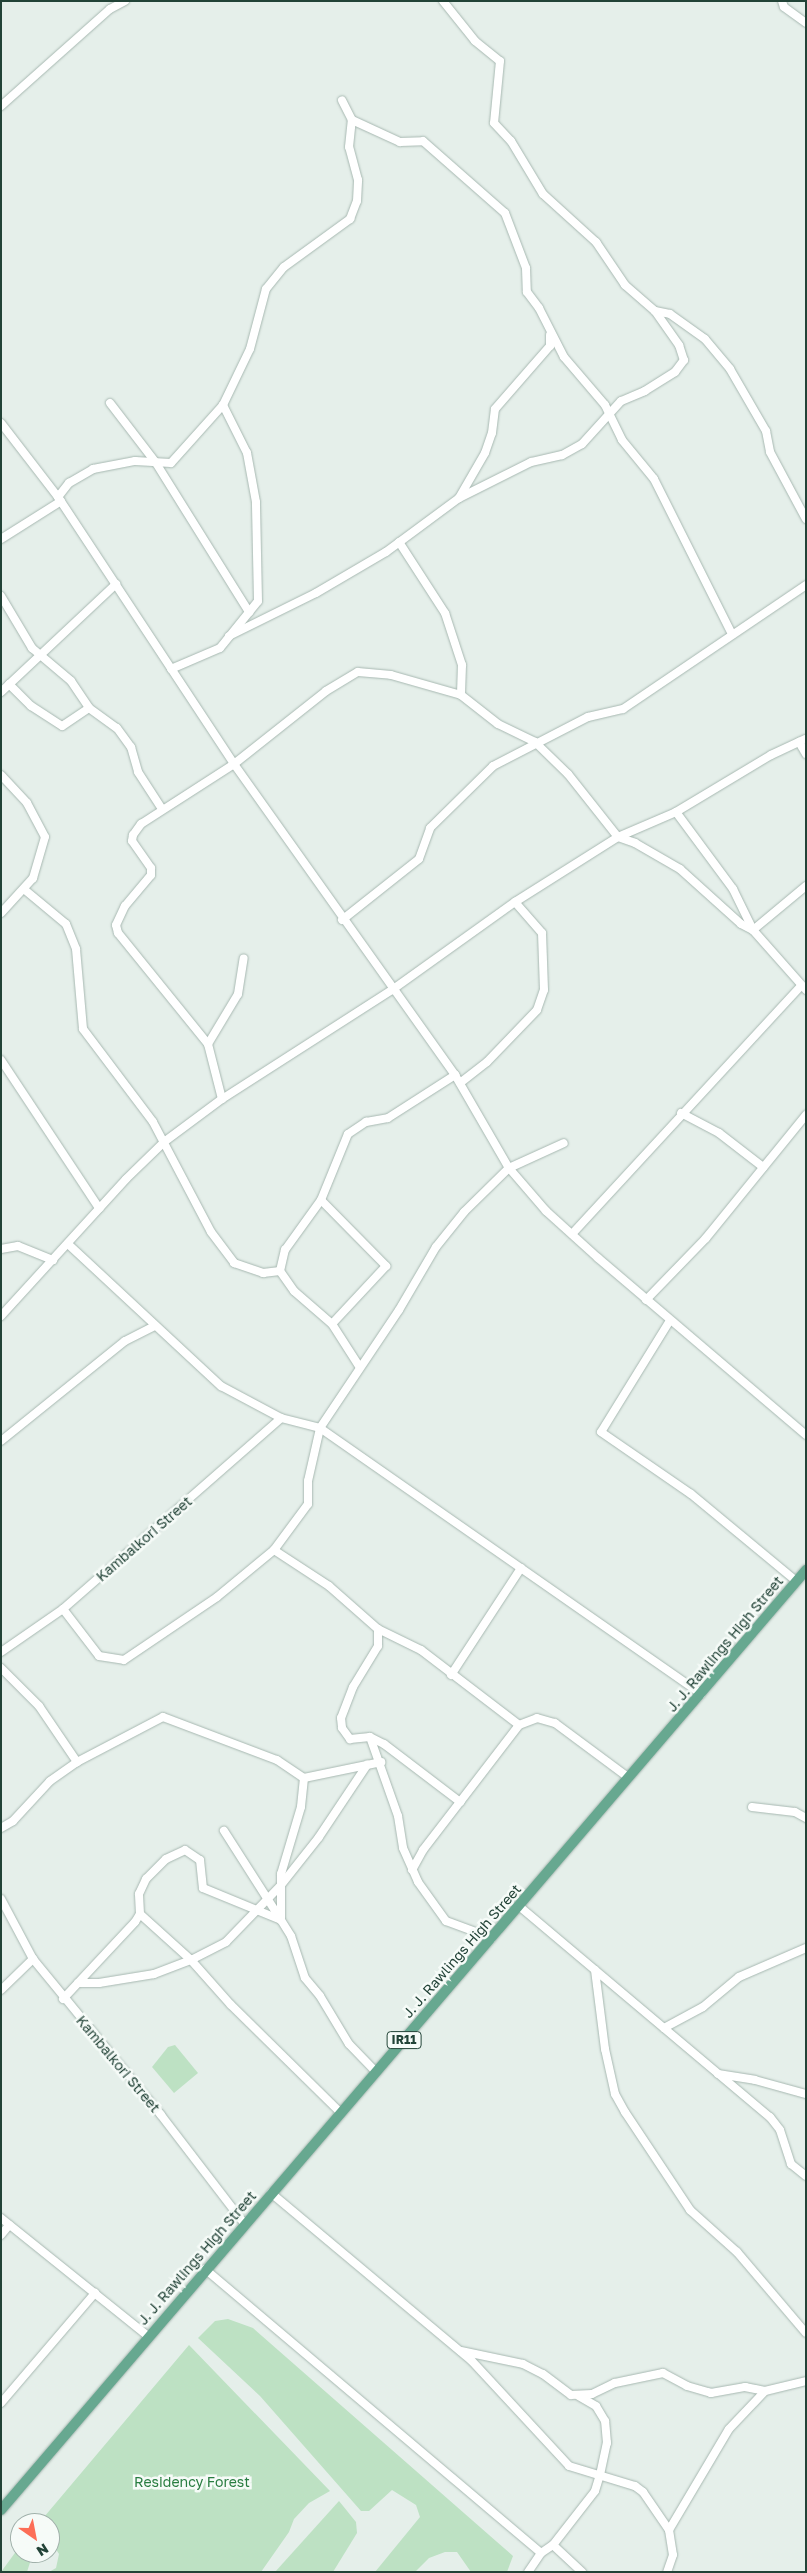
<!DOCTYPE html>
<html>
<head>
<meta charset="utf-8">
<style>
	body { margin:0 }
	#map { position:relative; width:807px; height:2573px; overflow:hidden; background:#e5efea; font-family:"Golos Text",sans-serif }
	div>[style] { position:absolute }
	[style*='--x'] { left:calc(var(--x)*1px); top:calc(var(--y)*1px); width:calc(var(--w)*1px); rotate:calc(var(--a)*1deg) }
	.green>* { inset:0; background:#bde1c3 }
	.roads { filter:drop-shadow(0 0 1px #a7b8b1) drop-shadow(0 0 1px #a7b8b1) }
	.minor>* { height:8px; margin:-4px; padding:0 4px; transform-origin:4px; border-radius:4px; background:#fff }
	.major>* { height:10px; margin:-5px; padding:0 5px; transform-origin:5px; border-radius:5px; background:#67a890 }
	span { translate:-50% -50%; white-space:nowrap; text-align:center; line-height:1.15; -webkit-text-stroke:5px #f6fbf8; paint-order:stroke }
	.shield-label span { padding:1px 4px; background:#f6fbf8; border:1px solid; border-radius:4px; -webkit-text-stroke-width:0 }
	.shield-label { font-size:12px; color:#224337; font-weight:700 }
	.street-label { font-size:14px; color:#224337 }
	.park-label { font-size:14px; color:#297d41 }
	.frame { position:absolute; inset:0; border:2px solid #224337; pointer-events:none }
	.north { position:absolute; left:10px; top:2513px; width:50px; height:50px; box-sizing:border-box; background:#f6fbf8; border:1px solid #a1b1ab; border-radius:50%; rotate:147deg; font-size:14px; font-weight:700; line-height:20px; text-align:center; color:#224337 }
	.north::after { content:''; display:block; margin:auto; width:18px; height:22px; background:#fc6e57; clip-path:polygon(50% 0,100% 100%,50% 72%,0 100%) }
</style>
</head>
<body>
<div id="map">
	<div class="green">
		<i style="clip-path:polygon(175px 2045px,198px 2073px,174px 2093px,152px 2067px,168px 2047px)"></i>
		<i style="clip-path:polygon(228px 2319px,253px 2328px,513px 2556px,507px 2572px,471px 2572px,457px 2552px,445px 2552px,429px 2558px,415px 2572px,375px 2572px,420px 2517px,416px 2505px,392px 2490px,369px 2511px,361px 2511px,260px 2396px,198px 2338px,215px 2321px)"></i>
		<i style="clip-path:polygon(189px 2345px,330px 2491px,309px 2503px,294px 2519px,289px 2532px,261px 2572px,49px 2572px,56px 2568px,59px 2554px,50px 2540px,50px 2523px,39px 2523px)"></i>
		<i style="clip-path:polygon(339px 2501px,356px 2522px,357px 2533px,333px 2572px,275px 2572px)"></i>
		<i style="clip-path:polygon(20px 2546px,20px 2553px,33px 2553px,27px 2572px,1px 2572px)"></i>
	</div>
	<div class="roads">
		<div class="minor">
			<i style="--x:443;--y:1;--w:51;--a:51.3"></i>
			<i style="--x:475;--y:41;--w:32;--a:39"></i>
			<i style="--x:500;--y:61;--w:62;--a:95.5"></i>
			<i style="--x:494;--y:123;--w:25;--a:47"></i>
			<i style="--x:511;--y:141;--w:62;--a:58.9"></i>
			<i style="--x:543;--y:194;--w:72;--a:42.2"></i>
			<i style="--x:596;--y:242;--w:52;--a:56"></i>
			<i style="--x:625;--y:285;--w:40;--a:41"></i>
			<i style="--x:655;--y:311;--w:42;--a:54.8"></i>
			<i style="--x:679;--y:345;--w:16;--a:72"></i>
			<i style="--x:684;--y:360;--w:15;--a:127"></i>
			<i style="--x:675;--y:372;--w:36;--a:148"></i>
			<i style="--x:645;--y:391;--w:26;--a:157"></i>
			<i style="--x:621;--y:401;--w:58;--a:132.2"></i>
			<i style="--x:582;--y:444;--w:23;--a:151"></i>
			<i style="--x:562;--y:455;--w:32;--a:167"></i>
			<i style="--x:531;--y:462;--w:80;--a:153.4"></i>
			<i style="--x:782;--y:1;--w:6;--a:72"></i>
			<i style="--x:784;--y:7;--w:27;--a:36"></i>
			<i style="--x:1;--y:106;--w:146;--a:-41.7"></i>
			<i style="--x:110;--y:9;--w:17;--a:-28"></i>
			<i style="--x:352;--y:120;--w:53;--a:24.6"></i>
			<i style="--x:400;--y:142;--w:23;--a:-2"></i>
			<i style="--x:423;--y:141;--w:109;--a:41.3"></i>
			<i style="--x:505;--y:213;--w:59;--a:69.1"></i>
			<i style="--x:526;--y:268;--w:24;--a:88"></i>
			<i style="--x:527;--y:292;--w:20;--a:53"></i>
			<i style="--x:539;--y:308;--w:55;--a:63"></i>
			<i style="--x:564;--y:357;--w:63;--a:49.5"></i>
			<i style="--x:605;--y:405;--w:39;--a:64"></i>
			<i style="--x:622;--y:440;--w:50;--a:50.6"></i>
			<i style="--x:654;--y:479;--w:174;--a:63.3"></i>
			<i style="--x:655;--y:311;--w:15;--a:11"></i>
			<i style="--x:670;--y:314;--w:43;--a:35.5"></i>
			<i style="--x:705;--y:339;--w:39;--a:50"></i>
			<i style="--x:730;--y:369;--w:72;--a:59.9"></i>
			<i style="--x:766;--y:431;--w:21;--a:79"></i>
			<i style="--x:770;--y:452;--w:76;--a:61.8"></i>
			<i style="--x:110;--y:403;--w:76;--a:52.5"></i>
			<i style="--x:156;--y:463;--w:176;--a:58"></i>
			<i style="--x:1;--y:423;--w:93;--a:52.4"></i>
			<i style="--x:58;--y:497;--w:320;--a:56.6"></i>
			<i style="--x:234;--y:764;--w:382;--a:54.6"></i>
			<i style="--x:455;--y:1075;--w:108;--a:59.9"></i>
			<i style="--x:509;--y:1168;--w:57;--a:49.3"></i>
			<i style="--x:546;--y:1211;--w:70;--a:42.1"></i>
			<i style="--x:598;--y:1258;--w:273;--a:40.4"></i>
			<i style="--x:58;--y:497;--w:18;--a:-52"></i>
			<i style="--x:69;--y:483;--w:28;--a:-30"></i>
			<i style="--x:93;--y:469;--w:43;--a:-10.8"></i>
			<i style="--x:135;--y:461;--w:36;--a:3"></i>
			<i style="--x:171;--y:463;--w:78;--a:-48.1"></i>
			<i style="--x:223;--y:405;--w:62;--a:-64.3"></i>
			<i style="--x:250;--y:349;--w:62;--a:-75.1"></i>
			<i style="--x:266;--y:289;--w:28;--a:-51"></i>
			<i style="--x:284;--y:267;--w:82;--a:-36"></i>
			<i style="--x:350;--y:219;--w:19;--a:-69"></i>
			<i style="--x:357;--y:201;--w:21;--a:-87"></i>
			<i style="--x:358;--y:180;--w:34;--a:-105"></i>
			<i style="--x:349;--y:147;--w:27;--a:-84"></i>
			<i style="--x:352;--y:120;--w:22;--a:-117"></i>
			<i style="--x:1;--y:539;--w:71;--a:-32.3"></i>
			<i style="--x:399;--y:542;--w:85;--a:57.1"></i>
			<i style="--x:445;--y:613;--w:55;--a:71.9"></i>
			<i style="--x:462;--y:665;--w:30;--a:92"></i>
			<i style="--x:1;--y:596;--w:61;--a:59.2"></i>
			<i style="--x:32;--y:648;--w:51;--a:40.2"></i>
			<i style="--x:71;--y:681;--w:32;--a:56"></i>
			<i style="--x:89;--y:708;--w:32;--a:146"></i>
			<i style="--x:62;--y:726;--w:37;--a:-147"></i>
			<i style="--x:31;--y:706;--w:31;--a:-135"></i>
			<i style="--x:229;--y:636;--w:97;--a:-26.3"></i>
			<i style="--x:316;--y:593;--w:81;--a:-30.4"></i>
			<i style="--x:386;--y:552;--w:91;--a:-36.5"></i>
			<i style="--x:459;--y:498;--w:52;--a:-60"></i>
			<i style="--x:485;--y:453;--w:21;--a:-71"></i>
			<i style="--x:492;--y:433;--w:24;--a:-83"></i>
			<i style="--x:495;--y:409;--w:84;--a:-48.9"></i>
			<i style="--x:550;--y:346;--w:11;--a:-90"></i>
			<i style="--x:171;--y:669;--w:53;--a:-23.2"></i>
			<i style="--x:220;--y:648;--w:60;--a:-51"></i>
			<i style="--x:258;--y:601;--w:99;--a:-91.2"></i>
			<i style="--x:256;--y:502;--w:50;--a:-100.4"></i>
			<i style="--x:247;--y:453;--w:54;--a:-116.6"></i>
			<i style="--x:1;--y:692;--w:158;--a:-43.2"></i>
			<i style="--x:89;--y:708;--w:34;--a:36"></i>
			<i style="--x:117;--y:728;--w:24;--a:54"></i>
			<i style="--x:131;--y:747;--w:26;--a:74"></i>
			<i style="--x:138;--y:772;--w:44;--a:57"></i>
			<i style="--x:799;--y:742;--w:14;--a:60"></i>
			<i style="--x:1;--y:775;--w:38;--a:47"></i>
			<i style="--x:27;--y:803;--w:38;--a:62"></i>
			<i style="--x:45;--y:837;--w:43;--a:106.3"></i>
			<i style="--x:33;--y:878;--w:47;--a:132.4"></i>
			<i style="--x:676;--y:812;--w:96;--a:53.5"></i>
			<i style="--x:733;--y:889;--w:46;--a:64"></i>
			<i style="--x:753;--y:930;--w:69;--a:-39.7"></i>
			<i style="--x:25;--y:890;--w:53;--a:39.7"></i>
			<i style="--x:66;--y:924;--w:27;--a:68"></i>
			<i style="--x:76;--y:949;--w:80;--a:85"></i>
			<i style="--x:83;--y:1029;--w:116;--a:53"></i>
			<i style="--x:153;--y:1122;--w:124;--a:62.2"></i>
			<i style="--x:211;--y:1232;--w:39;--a:53"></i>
			<i style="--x:234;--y:1263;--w:31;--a:19"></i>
			<i style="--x:263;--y:1273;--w:17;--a:-7"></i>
			<i style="--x:342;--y:920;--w:98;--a:-38.4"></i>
			<i style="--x:419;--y:859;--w:33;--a:-70"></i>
			<i style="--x:430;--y:828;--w:88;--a:-44.5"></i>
			<i style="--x:493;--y:766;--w:107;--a:-27.3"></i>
			<i style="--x:588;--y:717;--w:36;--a:-13"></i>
			<i style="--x:623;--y:709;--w:221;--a:-34.1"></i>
			<i style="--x:208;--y:1044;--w:58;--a:-59"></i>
			<i style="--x:238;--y:994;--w:36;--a:-81"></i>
			<i style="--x:1;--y:1060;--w:178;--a:56.5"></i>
			<i style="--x:460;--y:1083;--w:34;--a:-38"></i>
			<i style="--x:487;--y:1062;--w:72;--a:-46.1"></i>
			<i style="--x:537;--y:1010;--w:21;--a:-71"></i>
			<i style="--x:544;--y:990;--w:57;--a:-92"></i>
			<i style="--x:542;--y:933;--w:41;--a:-131.1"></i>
			<i style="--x:222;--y:1099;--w:57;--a:-104.3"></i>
			<i style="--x:208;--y:1044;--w:143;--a:-129"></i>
			<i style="--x:118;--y:933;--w:8;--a:-104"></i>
			<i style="--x:116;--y:925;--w:21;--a:-65"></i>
			<i style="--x:125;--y:906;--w:40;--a:-50"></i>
			<i style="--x:151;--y:875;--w:7;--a:-90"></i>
			<i style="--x:151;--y:868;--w:33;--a:-125"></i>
			<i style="--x:132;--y:841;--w:6;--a:-81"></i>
			<i style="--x:133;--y:835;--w:14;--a:-54"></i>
			<i style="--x:141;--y:824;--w:111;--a:-32.8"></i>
			<i style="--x:234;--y:764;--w:117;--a:-38.4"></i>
			<i style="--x:326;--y:691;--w:37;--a:-31"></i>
			<i style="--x:358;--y:672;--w:33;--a:5"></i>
			<i style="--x:391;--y:675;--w:73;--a:15.9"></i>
			<i style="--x:461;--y:695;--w:47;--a:38.1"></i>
			<i style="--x:498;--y:724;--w:41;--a:25.9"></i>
			<i style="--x:535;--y:742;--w:46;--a:44.1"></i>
			<i style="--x:568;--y:774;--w:80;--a:51.6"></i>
			<i style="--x:618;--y:837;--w:18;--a:19"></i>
			<i style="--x:635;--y:843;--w:52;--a:30"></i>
			<i style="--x:680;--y:869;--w:82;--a:42"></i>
			<i style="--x:741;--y:924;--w:13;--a:27"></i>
			<i style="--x:753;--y:930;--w:80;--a:48.5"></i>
			<i style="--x:681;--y:1113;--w:43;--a:27.8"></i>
			<i style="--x:719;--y:1133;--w:56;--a:37.7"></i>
			<i style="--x:321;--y:1200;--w:93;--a:45.4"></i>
			<i style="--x:386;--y:1266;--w:79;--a:133"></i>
			<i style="--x:572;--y:1234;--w:338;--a:-47.3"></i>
			<i style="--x:68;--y:1244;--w:209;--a:42.9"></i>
			<i style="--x:221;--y:1386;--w:68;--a:28.1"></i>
			<i style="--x:281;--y:1418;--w:40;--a:14.4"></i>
			<i style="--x:320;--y:1428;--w:465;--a:34.9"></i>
			<i style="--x:1;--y:1249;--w:17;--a:-10"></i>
			<i style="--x:18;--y:1246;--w:38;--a:22"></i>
			<i style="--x:646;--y:1300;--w:86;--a:-45.9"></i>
			<i style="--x:706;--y:1238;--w:159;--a:-50.9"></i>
			<i style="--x:1;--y:1316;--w:185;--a:-47.6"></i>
			<i style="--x:126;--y:1179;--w:53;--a:-44.2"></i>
			<i style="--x:164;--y:1142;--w:72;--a:-36.6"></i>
			<i style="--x:222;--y:1099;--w:202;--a:-32.7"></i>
			<i style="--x:392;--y:990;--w:151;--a:-35.6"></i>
			<i style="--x:515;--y:902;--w:122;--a:-32.3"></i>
			<i style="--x:618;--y:837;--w:63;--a:-23.3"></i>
			<i style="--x:676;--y:812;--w:111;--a:-31"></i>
			<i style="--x:771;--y:755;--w:38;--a:-25"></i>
			<i style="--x:669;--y:1322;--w:129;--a:121.7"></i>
			<i style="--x:601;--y:1432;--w:109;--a:34.6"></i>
			<i style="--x:691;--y:1494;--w:136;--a:39.6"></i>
			<i style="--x:359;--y:1366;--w:50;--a:-122.7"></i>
			<i style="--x:332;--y:1324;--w:50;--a:-139"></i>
			<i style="--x:294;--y:1291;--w:24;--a:-125"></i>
			<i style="--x:280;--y:1271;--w:22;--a:-77"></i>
			<i style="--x:285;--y:1250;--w:62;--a:-54.2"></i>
			<i style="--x:321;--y:1200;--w:71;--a:-67.8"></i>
			<i style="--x:348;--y:1134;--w:22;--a:-34"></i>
			<i style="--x:366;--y:1122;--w:22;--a:-10"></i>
			<i style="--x:388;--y:1118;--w:80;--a:-32.7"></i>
			<i style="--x:1;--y:1441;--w:159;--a:-38.9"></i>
			<i style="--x:125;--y:1341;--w:34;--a:-27"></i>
			<i style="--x:274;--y:1550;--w:66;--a:33.2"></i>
			<i style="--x:329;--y:1586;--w:65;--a:41.3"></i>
			<i style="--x:378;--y:1629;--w:48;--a:26"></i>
			<i style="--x:421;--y:1650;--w:123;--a:37.4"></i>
			<i style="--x:519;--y:1725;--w:19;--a:-21"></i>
			<i style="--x:537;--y:1718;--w:19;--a:16"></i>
			<i style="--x:555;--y:1723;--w:92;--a:36.6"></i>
			<i style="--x:63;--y:1609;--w:59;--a:52.5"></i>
			<i style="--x:99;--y:1656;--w:25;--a:9"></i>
			<i style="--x:124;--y:1660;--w:112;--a:-34.1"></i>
			<i style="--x:217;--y:1597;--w:74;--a:-39.5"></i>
			<i style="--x:274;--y:1550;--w:57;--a:-53.5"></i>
			<i style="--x:308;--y:1504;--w:23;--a:-90"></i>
			<i style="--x:308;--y:1481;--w:54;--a:-77.2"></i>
			<i style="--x:320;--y:1428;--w:142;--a:-56.2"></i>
			<i style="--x:399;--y:1310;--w:73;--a:-59.6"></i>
			<i style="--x:436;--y:1247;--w:45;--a:-51.3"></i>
			<i style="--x:464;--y:1212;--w:63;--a:-44.4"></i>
			<i style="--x:509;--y:1168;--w:60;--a:-24.4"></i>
			<i style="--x:378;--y:1629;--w:17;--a:90"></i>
			<i style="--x:378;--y:1646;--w:48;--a:121.4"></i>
			<i style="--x:353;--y:1687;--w:33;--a:111"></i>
			<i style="--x:341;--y:1718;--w:10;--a:84"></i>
			<i style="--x:342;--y:1728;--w:14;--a:54"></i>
			<i style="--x:350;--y:1739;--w:20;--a:-6"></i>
			<i style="--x:370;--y:1737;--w:16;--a:27"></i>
			<i style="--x:384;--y:1744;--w:96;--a:37.3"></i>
			<i style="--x:460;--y:1802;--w:97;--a:-52.5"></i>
			<i style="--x:1;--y:1652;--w:75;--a:-34.7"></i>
			<i style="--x:63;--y:1609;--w:290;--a:-41.2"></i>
			<i style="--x:1;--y:1668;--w:54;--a:45"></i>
			<i style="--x:39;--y:1706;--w:68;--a:55.8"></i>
			<i style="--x:451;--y:1675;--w:128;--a:-56.8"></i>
			<i style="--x:370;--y:1737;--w:84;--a:70.5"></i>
			<i style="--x:398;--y:1816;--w:32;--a:81"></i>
			<i style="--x:403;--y:1848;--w:37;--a:66"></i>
			<i style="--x:418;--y:1882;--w:48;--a:54.3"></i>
			<i style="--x:446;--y:1921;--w:49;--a:20.3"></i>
			<i style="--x:304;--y:1778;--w:29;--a:96"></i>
			<i style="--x:301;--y:1807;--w:70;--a:106.6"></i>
			<i style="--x:281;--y:1874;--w:46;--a:90"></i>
			<i style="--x:281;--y:1920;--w:19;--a:58"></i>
			<i style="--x:291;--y:1936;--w:44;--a:71.6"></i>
			<i style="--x:305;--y:1978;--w:23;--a:50"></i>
			<i style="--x:320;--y:1996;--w:56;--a:58.9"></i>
			<i style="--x:349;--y:2044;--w:39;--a:46"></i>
			<i style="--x:752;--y:1807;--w:43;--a:6.6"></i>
			<i style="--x:795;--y:1812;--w:13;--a:29"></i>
			<i style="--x:1;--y:1828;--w:14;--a:-30"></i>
			<i style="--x:13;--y:1821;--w:54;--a:-47.2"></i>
			<i style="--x:50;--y:1781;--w:33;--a:-35"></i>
			<i style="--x:77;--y:1762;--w:97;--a:-27.6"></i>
			<i style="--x:163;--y:1717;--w:122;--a:20.7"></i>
			<i style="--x:277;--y:1760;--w:32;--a:34"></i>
			<i style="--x:304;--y:1778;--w:79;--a:-11.7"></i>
			<i style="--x:412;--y:1870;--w:23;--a:-61"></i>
			<i style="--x:423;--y:1850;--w:61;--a:-52.4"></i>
			<i style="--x:1;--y:1899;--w:68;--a:61.9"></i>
			<i style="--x:33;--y:1959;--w:202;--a:50.6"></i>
			<i style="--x:161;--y:2115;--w:136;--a:52.5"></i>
			<i style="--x:519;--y:1906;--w:328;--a:40.1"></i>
			<i style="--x:770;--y:2117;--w:16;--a:52"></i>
			<i style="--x:780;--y:2130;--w:36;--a:72"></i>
			<i style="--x:791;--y:2164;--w:19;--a:39"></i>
			<i style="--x:140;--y:1914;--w:69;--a:42"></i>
			<i style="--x:191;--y:1960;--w:60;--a:48.4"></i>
			<i style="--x:231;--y:2005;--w:154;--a:44.5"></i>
			<i style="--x:595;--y:1970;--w:80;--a:82.8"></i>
			<i style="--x:605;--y:2049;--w:46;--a:77.5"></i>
			<i style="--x:615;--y:2094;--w:21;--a:61"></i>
			<i style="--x:625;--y:2112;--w:118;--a:56.4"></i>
			<i style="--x:690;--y:2210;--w:63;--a:41.8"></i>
			<i style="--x:737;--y:2252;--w:106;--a:49.6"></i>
			<i style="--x:78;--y:1983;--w:21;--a:0"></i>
			<i style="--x:99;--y:1983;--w:56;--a:-9.3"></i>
			<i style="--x:154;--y:1974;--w:40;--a:-21"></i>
			<i style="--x:191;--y:1960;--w:39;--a:-27"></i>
			<i style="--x:226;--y:1942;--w:79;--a:-46"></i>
			<i style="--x:281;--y:1885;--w:61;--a:-51.6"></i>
			<i style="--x:319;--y:1837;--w:87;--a:-56.3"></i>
			<i style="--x:1;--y:1990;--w:45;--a:-44.1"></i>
			<i style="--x:63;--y:1999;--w:105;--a:-46.9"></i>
			<i style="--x:135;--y:1922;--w:9;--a:-58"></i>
			<i style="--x:140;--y:1914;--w:20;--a:-93"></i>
			<i style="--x:139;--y:1894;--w:17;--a:-65"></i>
			<i style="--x:146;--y:1879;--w:28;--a:-45"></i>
			<i style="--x:166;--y:1859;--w:21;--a:-25"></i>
			<i style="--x:185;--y:1850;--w:18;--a:34"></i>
			<i style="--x:200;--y:1860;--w:28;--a:84"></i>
			<i style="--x:203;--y:1888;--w:84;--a:22.3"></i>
			<i style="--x:281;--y:1920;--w:106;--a:-122.6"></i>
			<i style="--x:664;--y:2028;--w:44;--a:-28.3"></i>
			<i style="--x:703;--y:2007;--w:47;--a:-39.8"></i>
			<i style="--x:739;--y:1977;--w:73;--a:-23.4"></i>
			<i style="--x:718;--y:2074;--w:37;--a:9"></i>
			<i style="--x:755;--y:2080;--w:53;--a:15.4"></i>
			<i style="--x:271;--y:2193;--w:261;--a:39.9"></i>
			<i style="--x:471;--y:2360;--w:144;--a:47.2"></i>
			<i style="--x:569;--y:2466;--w:69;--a:16.9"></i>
			<i style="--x:635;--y:2486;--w:10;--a:37"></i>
			<i style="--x:643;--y:2492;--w:46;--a:55.6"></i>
			<i style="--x:669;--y:2530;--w:25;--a:81"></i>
			<i style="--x:673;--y:2555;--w:18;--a:109"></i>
			<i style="--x:1;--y:2218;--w:189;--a:38.8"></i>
			<i style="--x:1;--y:2235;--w:13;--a:-51"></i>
			<i style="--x:205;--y:2269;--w:440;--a:40.2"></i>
			<i style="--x:541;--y:2553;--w:23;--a:124"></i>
			<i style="--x:461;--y:2351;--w:63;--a:11.8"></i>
			<i style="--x:523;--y:2364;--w:22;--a:27"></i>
			<i style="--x:543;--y:2374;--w:35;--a:37"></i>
			<i style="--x:571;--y:2395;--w:21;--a:-3"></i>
			<i style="--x:592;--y:2394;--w:25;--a:-26"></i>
			<i style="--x:615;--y:2383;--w:49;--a:-11.8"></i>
			<i style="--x:663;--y:2373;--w:27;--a:28"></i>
			<i style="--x:687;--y:2386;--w:25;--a:16"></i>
			<i style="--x:711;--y:2393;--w:35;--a:-10"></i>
			<i style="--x:745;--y:2387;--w:20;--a:11"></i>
			<i style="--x:1;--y:2403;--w:145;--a:-49.5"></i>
			<i style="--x:669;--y:2530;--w:117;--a:-59.3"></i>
			<i style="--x:729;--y:2429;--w:52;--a:-46.5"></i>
			<i style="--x:765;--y:2391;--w:42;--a:-13.7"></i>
			<i style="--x:553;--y:2545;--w:40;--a:43"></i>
			<i style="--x:541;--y:2553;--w:14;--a:-34"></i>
			<i style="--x:553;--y:2545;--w:68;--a:-52.1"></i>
			<i style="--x:595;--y:2491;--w:17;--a:-73"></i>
			<i style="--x:600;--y:2475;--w:33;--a:-78"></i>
			<i style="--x:607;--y:2443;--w:22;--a:-95"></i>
			<i style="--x:605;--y:2421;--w:17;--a:-121"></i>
			<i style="--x:596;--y:2406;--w:20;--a:-150"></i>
		</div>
		<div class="major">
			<i style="--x:1;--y:2510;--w:1238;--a:-49.42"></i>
		</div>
	</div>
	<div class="shield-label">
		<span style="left:404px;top:2040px">IR11</span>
	</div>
	<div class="street-label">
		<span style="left:144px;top:1539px;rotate:-41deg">Kambalkori Street</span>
		<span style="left:725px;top:1644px;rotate:-50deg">J. J. Rawlings High Street</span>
		<span style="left:462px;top:1951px;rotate:-49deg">J. J. Rawlings High Street</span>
		<span style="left:118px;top:2064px;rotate:50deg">Kambalkori Street</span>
		<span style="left:197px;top:2258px;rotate:-49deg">J. J. Rawlings High Street</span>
	</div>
	<div class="park-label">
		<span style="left:192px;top:2482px">Residency Forest</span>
	</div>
	<div class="frame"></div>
	<div class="north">N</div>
</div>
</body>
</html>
